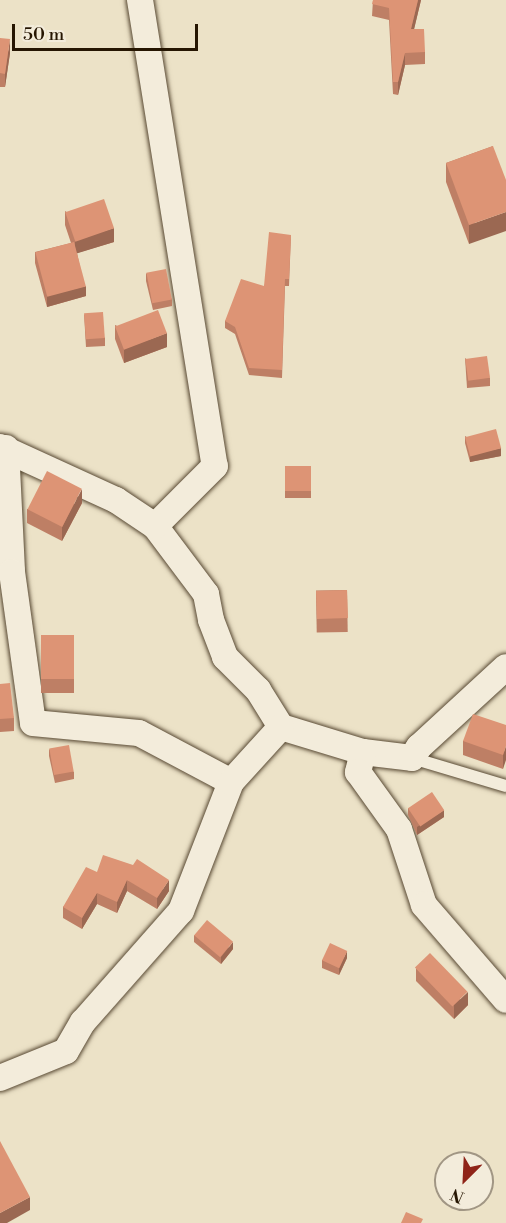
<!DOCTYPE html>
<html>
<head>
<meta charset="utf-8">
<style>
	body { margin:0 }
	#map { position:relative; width:506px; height:1223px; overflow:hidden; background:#ece2c7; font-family:"Libre Bodoni",serif }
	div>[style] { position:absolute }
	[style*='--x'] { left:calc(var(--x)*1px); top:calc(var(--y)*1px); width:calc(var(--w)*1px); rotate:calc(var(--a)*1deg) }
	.roads { filter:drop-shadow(0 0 2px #584933) drop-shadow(0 0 2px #584933) }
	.service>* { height:12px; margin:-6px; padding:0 6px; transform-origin:6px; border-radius:6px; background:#f3ecdb }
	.minor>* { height:26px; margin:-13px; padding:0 13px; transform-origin:13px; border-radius:13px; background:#f3ecdb }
	.wall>* { inset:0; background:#be7f65; transform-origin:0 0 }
	.shaded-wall>* { inset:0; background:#9b6852 }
	.building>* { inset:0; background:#dd9475; transform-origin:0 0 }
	span { translate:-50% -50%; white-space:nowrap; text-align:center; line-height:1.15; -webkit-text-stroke:6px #f3ecdb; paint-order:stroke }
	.north { position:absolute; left:434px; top:1151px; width:60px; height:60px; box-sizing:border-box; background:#f3ecdb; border:2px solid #a19684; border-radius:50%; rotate:204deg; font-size:16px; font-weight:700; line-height:24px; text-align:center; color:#261602 }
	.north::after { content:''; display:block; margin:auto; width:21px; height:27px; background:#8f2418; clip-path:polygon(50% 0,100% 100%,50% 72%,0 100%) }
	.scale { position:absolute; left:12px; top:24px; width:186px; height:27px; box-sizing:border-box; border:3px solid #261602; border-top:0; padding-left:8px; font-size:18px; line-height:21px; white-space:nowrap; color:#261602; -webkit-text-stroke:4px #f3ecdb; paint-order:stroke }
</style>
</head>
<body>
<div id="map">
	<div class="roads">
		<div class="service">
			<i style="--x:412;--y:758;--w:98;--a:16.6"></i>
		</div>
		<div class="minor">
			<i style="--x:140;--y:0;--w:472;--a:80.9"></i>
			<i style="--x:215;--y:466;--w:85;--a:135"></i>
			<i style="--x:155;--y:526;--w:85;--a:53.1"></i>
			<i style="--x:206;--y:594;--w:26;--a:79"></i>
			<i style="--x:211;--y:620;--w:40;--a:69"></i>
			<i style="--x:225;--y:657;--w:47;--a:45"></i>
			<i style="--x:258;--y:690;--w:44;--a:58.1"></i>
			<i style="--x:281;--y:727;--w:86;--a:17"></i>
			<i style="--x:363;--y:752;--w:49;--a:7"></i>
			<i style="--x:412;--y:758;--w:13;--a:-58"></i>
			<i style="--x:419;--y:747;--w:118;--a:-42.6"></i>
			<i style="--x:0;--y:447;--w:128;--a:24.6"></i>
			<i style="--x:116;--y:500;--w:47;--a:33.7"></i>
			<i style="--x:6;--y:448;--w:124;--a:87.2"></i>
			<i style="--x:12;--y:572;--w:152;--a:82.1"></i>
			<i style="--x:33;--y:723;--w:106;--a:5.4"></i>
			<i style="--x:139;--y:733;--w:104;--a:28"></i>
			<i style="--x:363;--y:752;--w:21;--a:104"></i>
			<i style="--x:358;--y:772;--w:70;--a:54.3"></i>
			<i style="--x:399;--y:829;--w:80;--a:71.8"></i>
			<i style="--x:424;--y:905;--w:125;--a:49.2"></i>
			<i style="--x:0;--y:1078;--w:71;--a:-22.2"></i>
			<i style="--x:66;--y:1051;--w:34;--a:-60"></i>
			<i style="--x:83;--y:1022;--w:148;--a:-48.6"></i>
			<i style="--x:181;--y:911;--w:138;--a:-68.8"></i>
			<i style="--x:231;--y:782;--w:74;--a:-47.7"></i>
		</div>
	</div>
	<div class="wall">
		<i style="clip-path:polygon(373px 0,421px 0,414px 29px,425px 52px,425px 64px,405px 65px,398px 95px,393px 94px,389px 20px,372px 16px)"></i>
		<i style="clip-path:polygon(0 38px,10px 53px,5px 87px,0 87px)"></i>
		<i style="clip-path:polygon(493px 146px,469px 244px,446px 182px,446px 163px)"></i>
		<i style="clip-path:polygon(65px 211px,114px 242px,77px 253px,86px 296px,47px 307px,35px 263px,35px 252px,71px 243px,65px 225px)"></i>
		<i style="clip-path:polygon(291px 235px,289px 286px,285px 286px,282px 378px,249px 375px,235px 334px,225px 328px,225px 321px,264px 286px)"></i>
		<i style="clip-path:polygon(146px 273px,172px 299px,172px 306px,153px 310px,146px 281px)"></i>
		<i style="clip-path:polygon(84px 314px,105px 338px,105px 346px,86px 347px)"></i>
		<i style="clip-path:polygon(115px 325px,167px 347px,124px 363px,115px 339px)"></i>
		<i style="clip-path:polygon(465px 358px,490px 378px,490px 386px,467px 388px)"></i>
		<i style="clip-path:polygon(465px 436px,501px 456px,470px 462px,465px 443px)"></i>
		<i style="left:285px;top:466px;width:26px;height:32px"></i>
		<i style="clip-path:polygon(82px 503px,62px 541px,27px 523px,27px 509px)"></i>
		<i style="left:347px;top:590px;width:42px;height:31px;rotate:89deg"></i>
		<i style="left:41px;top:635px;width:33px;height:58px"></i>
		<i style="clip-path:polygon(0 684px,14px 718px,14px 731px,0 732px)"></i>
		<i style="clip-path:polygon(506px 725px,503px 769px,463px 755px,463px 741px)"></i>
		<i style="clip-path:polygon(49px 749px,74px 772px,74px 779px,55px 783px,49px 756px)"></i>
		<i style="clip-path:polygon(408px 808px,444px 817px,417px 835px,408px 815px)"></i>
		<i style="clip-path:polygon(97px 872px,169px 891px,157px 909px,127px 891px,117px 913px,97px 904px,82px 929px,63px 918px,63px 907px)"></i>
		<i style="clip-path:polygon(194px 935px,233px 949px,221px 964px,194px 942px)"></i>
		<i style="clip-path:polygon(347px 958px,339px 975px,322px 968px,322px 960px)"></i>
		<i style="clip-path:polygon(416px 968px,468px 1005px,454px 1019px,416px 981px)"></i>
	</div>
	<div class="shaded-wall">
		<i style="clip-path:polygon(418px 0,421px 0,411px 42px,411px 29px)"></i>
		<i style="clip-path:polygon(10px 39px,10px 53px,5px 87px,5px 74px)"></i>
		<i style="clip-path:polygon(405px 53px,405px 65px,398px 95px,398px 82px)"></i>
		<i style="clip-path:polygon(506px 212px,506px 231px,469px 244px,469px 225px)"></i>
		<i style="clip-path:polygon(114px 228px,114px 242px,75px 254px,75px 240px)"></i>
		<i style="clip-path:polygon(86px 286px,86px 296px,47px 307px,47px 296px)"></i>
		<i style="clip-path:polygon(167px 333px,167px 347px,124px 363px,124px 349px)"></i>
		<i style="clip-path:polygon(501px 448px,501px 456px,470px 462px,470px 455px)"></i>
		<i style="clip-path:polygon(82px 489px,82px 503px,62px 541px,62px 527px)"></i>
		<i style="clip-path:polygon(506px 746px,506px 760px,503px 769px,503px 755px)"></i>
		<i style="clip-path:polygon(444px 810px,444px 817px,417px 835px,417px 827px)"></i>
		<i style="clip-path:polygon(127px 880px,127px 891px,117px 913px,117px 902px)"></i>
		<i style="clip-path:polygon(169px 880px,169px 891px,157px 909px,157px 898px)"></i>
		<i style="clip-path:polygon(97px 893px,97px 904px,82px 929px,82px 918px)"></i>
		<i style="clip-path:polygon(233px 942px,233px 949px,221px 964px,221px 957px)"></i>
		<i style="clip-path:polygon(347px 951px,347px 958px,339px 975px,339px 968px)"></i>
		<i style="clip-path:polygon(468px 992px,468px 1005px,454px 1019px,454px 1005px)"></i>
		<i style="clip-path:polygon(30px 1197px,30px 1210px,7px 1223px,0 1223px,0 1213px)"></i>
	</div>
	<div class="building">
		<i style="clip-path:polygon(373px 0,418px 0,411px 29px,424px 29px,425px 52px,405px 53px,398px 82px,393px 82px,389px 8px,372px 4px)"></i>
		<i style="clip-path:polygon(0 38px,10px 39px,5px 74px,0 73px)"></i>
		<i style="clip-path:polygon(493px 146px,506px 180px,506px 212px,469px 225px,446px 163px)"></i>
		<i style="left:104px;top:199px;width:31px;height:41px;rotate:71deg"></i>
		<i style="clip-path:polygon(269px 232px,291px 235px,289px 279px,285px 279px,282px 370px,249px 368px,235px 327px,225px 321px,241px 279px,264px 286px)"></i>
		<i style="left:74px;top:242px;width:46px;height:40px;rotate:75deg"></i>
		<i style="left:166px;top:269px;width:31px;height:20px;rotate:79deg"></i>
		<i style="left:158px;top:310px;width:25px;height:46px;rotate:69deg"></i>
		<i style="left:103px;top:312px;width:26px;height:19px;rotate:86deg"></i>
		<i style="left:487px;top:356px;width:22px;height:22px;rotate:82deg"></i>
		<i style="left:496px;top:429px;width:20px;height:32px;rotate:75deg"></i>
		<i style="left:285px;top:466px;width:26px;height:25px"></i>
		<i style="left:47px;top:471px;width:39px;height:43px;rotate:27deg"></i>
		<i style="left:347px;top:590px;width:28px;height:31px;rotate:88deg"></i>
		<i style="left:41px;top:635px;width:33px;height:44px"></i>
		<i style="clip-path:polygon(10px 683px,14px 718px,0 719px,0 684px)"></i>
		<i style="clip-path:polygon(473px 714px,506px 725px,506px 746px,503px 755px,463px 741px)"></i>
		<i style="left:69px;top:745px;width:27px;height:20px;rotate:80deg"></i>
		<i style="left:432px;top:792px;width:22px;height:29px;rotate:56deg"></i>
		<i style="clip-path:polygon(103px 855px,133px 865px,137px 859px,169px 880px,157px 898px,127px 880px,117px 902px,97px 893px,82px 918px,63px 907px,86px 867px,97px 872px)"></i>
		<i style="left:207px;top:920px;width:34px;height:20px;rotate:40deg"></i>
		<i style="left:330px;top:943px;width:19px;height:19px;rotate:25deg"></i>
		<i style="left:430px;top:953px;width:54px;height:21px;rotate:46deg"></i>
		<i style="clip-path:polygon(0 1141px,30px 1197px,0 1213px)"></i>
		<i style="clip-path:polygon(406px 1212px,423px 1219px,421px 1223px,401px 1223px)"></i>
	</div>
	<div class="north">N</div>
	<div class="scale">50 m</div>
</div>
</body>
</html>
